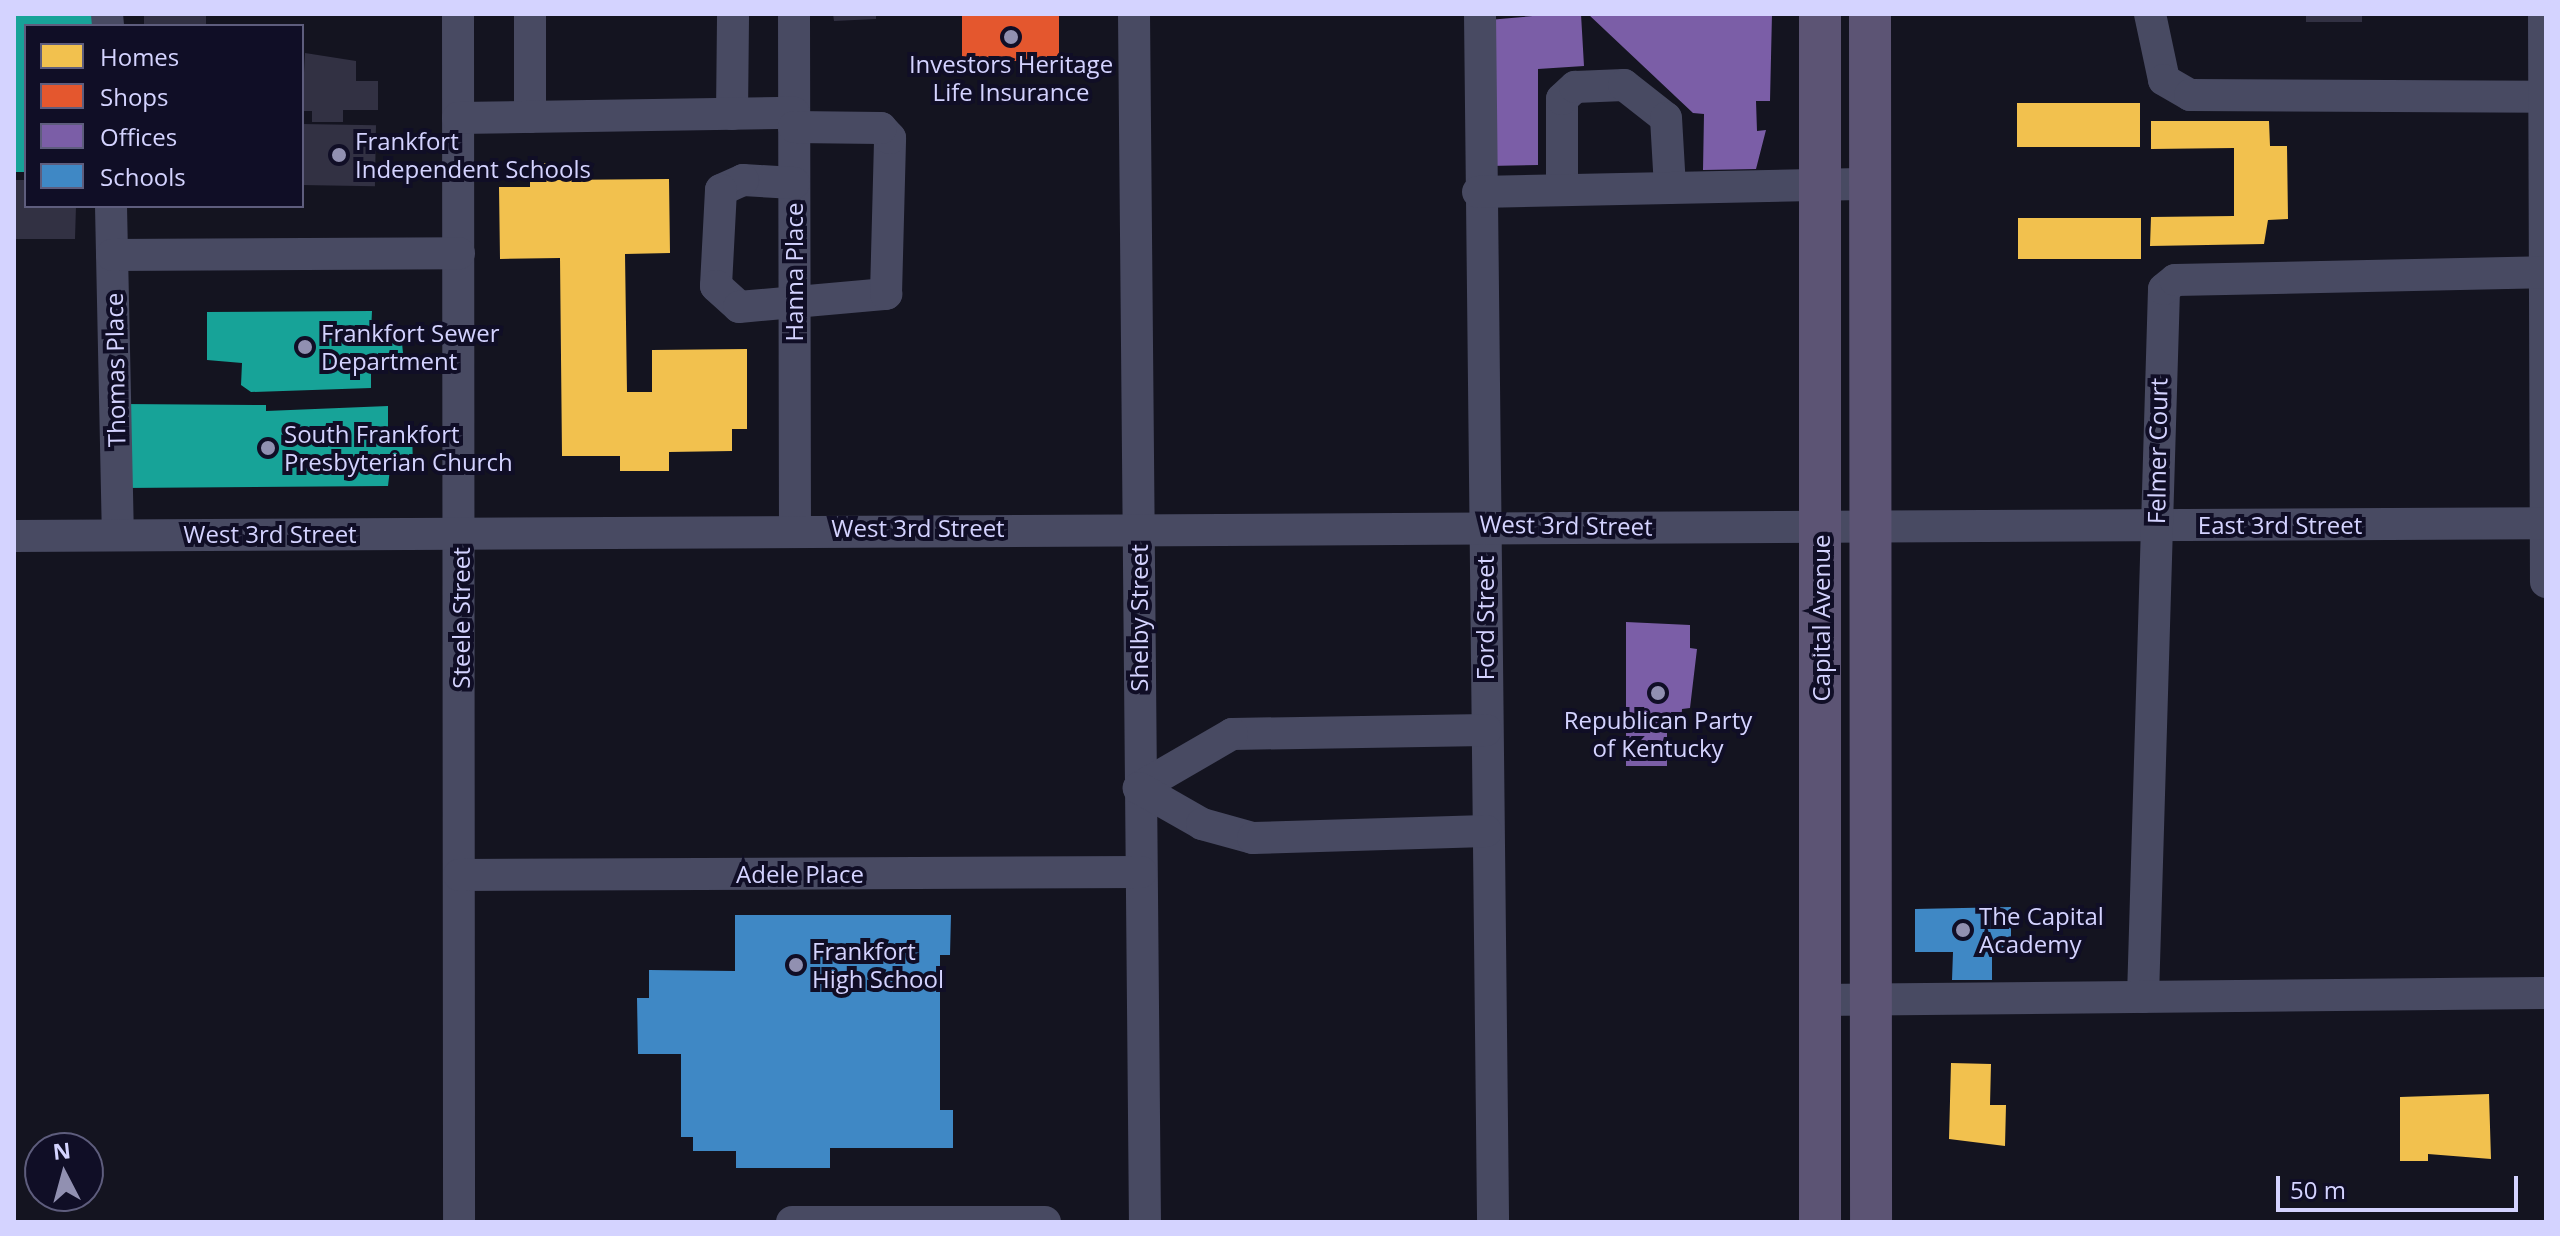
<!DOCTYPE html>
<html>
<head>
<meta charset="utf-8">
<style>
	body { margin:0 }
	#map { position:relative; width:2560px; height:1236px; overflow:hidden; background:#141420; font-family:"Open Sans",sans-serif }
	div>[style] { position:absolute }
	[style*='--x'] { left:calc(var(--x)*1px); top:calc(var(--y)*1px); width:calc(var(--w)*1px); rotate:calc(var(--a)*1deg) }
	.homes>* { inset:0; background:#f2c14e; transform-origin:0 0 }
	.shops>* { inset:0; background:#e4572e; transform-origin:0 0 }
	.offices>* { inset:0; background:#7b5ea7 }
	.schools>* { inset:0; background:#3f88c5 }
	.public>* { inset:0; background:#17a398 }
	.building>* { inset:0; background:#323143; transform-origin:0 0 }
	.minor>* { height:32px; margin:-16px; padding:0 16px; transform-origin:16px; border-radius:16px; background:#484a62 }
	.major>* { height:42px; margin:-21px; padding:0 21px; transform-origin:21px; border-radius:21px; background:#5c5474 }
	.dots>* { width:22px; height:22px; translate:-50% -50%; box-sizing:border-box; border:4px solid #100e26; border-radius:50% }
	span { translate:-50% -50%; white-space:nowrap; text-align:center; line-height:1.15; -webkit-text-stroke:8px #100e26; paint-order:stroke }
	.poi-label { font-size:24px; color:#d4d3ff }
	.left { translate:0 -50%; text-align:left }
	.street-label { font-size:24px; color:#d4d3ff }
	.frame { position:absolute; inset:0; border:16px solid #d4d3ff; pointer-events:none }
	.legend { position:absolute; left:24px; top:24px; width:280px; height:184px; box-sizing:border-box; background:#100e26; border:2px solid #5e5d7d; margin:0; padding:10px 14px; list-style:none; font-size:24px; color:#d4d3ff }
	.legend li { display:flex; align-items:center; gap:16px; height:40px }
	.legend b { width:40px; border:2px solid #5e5d7d }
	.north { position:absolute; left:24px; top:1132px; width:80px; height:80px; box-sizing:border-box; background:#100e26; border:2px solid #5e5d7d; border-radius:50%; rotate:354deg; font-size:22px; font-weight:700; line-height:32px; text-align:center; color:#d4d3ff }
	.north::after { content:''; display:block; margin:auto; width:28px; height:36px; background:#9190b1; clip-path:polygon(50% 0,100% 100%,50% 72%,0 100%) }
	.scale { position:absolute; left:2276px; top:1176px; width:242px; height:36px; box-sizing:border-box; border:4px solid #d4d3ff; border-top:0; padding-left:10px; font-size:24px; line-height:28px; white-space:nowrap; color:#d4d3ff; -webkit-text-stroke:6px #100e26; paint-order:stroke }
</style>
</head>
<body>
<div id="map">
	<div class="homes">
		<i style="left:2140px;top:103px;width:44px;height:123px;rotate:90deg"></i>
		<i style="clip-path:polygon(2151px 121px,2269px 121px,2270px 146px,2287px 146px,2288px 219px,2268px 220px,2264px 244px,2150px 246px,2151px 217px,2234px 216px,2234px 148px,2151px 149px)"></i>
		<i style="clip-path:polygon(530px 163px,552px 163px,552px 180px,669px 179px,670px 253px,625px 254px,627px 392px,652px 392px,652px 350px,747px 349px,747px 429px,732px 429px,732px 451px,669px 452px,669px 471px,620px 471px,620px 456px,562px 456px,560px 258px,500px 259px,499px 187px,530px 187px)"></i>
		<i style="left:2141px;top:218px;width:41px;height:123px;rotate:90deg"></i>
		<i style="clip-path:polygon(1951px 1063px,1991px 1064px,1990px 1105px,2006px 1105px,2005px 1146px,1949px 1139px)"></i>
		<i style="clip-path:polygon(2489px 1094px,2491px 1159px,2428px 1154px,2428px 1161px,2400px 1161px,2400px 1097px)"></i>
	</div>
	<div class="shops">
		<i style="left:962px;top:14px;width:97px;height:47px"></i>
	</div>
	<div class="offices">
		<i style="clip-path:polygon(1556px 14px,1581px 14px,1584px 66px,1538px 69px,1538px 165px,1488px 166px,1488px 20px)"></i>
		<i style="clip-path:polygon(1588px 14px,1772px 14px,1770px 101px,1756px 101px,1757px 131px,1766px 130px,1756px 169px,1703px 170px,1704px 114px,1693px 113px)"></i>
		<i style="clip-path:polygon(1626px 622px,1690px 625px,1690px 648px,1697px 649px,1690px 708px,1682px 709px,1681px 724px,1667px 723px,1667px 766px,1626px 766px)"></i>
	</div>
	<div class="schools">
		<i style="clip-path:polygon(2011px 907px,2011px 951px,1992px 951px,1992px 980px,1952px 980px,1953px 952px,1915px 952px,1915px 909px)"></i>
		<i style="clip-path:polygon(735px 915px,951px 915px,950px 955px,940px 955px,940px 1110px,953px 1110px,953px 1148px,830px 1148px,830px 1168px,736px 1168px,736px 1151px,693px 1151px,693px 1137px,681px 1137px,681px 1054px,638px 1054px,637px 998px,649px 998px,649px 970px,735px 971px)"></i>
	</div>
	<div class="public">
		<i style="clip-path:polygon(14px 14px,97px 14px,97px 26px,26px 26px,26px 172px,14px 172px)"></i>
		<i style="clip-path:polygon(372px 311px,371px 333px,401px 333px,404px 363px,371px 366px,371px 388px,251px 392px,241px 385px,242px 363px,207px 360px,207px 312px)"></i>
		<i style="clip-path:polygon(123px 404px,266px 405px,266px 411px,388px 406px,388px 427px,412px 428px,413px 468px,390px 469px,388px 486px,123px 488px)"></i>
	</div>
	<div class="building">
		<i style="left:144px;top:14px;width:62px;height:12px"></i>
		<i style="clip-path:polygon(833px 14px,876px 14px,876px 19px,834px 21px)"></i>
		<i style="left:2306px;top:14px;width:56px;height:8px"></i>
		<i style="clip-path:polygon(305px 53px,356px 61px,356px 81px,378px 81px,378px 110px,343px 110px,343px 122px,312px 122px,312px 111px,302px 111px)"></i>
		<i style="left:302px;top:124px;width:74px;height:61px;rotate:1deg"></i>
		<i style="clip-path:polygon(14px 180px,26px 180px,26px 206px,76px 206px,75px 239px,14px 239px)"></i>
	</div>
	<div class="minor">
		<i style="--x:107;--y:14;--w:12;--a:85"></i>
		<i style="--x:458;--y:14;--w:1208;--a:89.95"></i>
		<i style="--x:530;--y:14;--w:103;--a:90"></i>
		<i style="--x:794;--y:14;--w:515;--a:89.89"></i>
		<i style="--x:1134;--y:14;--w:1208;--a:89.48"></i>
		<i style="--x:1480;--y:14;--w:1208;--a:89.38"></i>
		<i style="--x:2150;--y:14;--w:67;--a:78"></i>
		<i style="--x:2164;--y:80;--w:30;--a:30"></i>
		<i style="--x:2190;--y:95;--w:354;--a:0.3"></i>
		<i style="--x:2544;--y:14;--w:568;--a:89.8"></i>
		<i style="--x:732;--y:114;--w:100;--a:-89.4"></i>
		<i style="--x:458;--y:118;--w:336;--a:-0.9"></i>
		<i style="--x:794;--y:183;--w:51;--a:-176.6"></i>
		<i style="--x:743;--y:180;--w:24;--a:156"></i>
		<i style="--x:721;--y:190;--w:96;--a:93"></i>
		<i style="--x:716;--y:286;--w:31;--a:42"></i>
		<i style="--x:739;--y:307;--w:148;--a:-5.1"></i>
		<i style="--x:886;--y:294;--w:156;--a:-88.5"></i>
		<i style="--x:890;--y:138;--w:13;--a:-132"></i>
		<i style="--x:881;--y:128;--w:87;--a:-179.3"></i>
		<i style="--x:1562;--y:190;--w:91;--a:-90"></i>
		<i style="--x:1562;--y:99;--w:18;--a:-43"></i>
		<i style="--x:1575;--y:87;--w:49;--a:-2.3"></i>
		<i style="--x:1624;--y:85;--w:53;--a:38.2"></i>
		<i style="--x:1666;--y:118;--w:70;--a:86.7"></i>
		<i style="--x:1478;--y:192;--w:393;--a:-1.2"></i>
		<i style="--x:111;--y:206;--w:329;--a:88.8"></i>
		<i style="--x:112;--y:255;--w:347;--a:-0.3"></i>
		<i style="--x:14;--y:536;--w:2532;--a:-0.29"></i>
		<i style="--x:1486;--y:730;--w:254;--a:179.1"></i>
		<i style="--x:1232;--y:734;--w:108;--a:149.9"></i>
		<i style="--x:1139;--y:788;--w:73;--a:29.7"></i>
		<i style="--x:1202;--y:824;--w:53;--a:15.4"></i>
		<i style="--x:1253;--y:838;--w:233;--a:-1.7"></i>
		<i style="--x:459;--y:875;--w:682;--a:-0.25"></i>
		<i style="--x:2143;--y:997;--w:708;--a:-88.3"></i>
		<i style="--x:2164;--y:289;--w:14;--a:-39"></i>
		<i style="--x:2175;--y:280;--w:370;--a:-1.2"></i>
		<i style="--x:1818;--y:1000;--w:728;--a:-0.55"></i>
		<i style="--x:792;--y:1222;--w:253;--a:0"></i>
	</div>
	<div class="major">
		<i style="--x:1870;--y:14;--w:1208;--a:89.95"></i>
		<i style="--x:1820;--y:1222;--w:1208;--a:-90"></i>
	</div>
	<div class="dots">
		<i style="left:1011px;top:37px;background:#9190b1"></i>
		<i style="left:339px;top:155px;background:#9190b1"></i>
		<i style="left:305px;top:347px;background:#9190b1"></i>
		<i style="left:268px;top:448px;background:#9190b1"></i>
		<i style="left:1658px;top:693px;background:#9190b1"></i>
		<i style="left:1963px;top:930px;background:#9190b1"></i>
		<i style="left:796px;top:965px;background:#9190b1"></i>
	</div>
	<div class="poi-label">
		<span style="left:1011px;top:78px">Investors Heritage<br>Life Insurance</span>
		<span class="left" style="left:355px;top:155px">Frankfort<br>Independent Schools</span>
		<span class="left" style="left:321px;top:347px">Frankfort Sewer<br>Department</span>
		<span class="left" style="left:284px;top:448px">South Frankfort<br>Presbyterian Church</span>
		<span style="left:1658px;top:734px">Republican Party<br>of Kentucky</span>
		<span class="left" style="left:1979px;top:930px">The Capital<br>Academy</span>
		<span class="left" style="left:812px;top:965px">Frankfort<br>High School</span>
	</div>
	<div class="street-label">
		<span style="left:794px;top:272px;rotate:-90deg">Hanna Place</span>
		<span style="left:115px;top:370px;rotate:-91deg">Thomas Place</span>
		<span style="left:2157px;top:451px;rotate:-89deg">Felmer Court</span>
		<span style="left:1566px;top:525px;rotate:1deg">West 3rd Street</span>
		<span style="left:2280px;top:525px">East 3rd Street</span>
		<span style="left:918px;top:528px">West 3rd Street</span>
		<span style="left:270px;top:534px">West 3rd Street</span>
		<span style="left:461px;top:618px;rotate:-90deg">Steele Street</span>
		<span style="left:1139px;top:618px;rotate:-90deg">Shelby Street</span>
		<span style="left:1485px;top:618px;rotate:-90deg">Ford Street</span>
		<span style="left:1821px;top:618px;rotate:-90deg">Capital Avenue</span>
		<span style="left:800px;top:874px">Adele Place</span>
	</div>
	<div class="frame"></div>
	<ul class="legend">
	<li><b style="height:22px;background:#f2c14e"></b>Homes</li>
	<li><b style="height:22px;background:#e4572e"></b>Shops</li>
	<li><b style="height:22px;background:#7b5ea7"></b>Offices</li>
	<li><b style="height:22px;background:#3f88c5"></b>Schools</li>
	</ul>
	<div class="north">N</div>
	<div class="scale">50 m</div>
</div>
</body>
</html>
